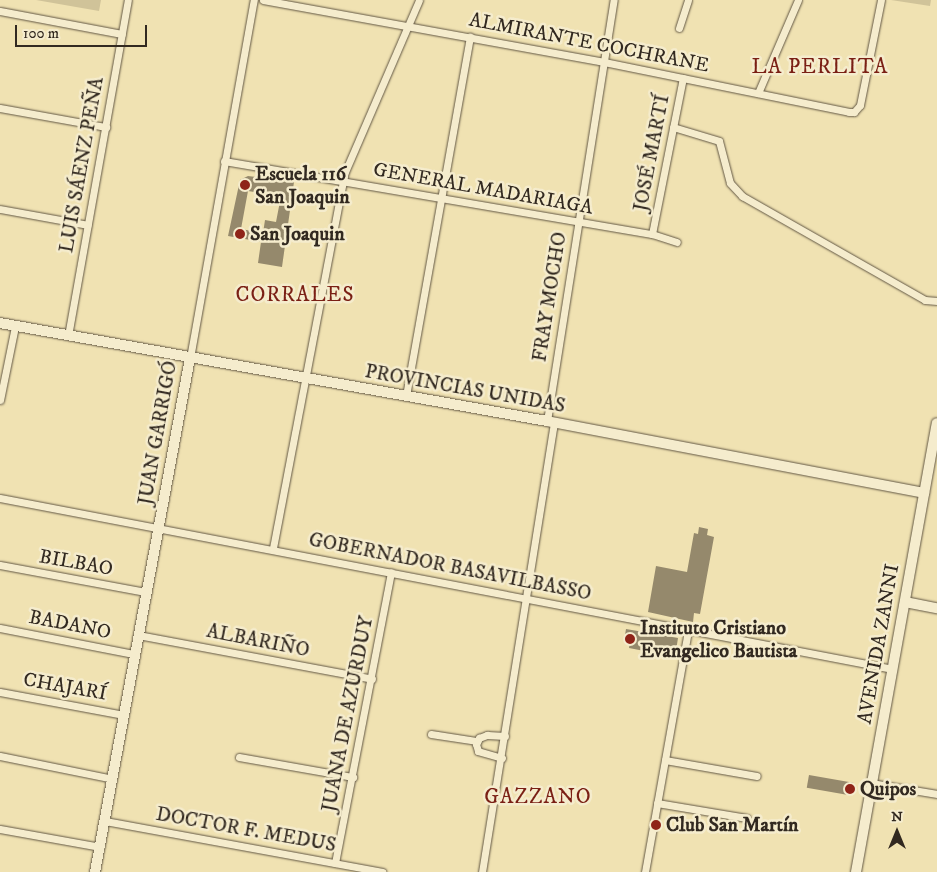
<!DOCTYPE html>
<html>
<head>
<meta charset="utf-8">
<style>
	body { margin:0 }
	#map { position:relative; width:937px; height:872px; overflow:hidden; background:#f0e2b2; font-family:"IM FELL DW Pica",serif }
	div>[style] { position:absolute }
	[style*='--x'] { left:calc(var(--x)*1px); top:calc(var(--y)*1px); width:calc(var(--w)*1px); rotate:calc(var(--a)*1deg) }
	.green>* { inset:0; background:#d0c399 }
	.building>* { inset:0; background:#95896c; transform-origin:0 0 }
	.roads { filter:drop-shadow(0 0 1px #625744) drop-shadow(0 0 1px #625744) }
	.street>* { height:7px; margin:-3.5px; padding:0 3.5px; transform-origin:3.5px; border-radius:3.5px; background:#f5eccd }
	.secondary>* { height:10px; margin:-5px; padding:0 5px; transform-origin:5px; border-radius:5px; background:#f5eccd }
	.dots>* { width:14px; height:14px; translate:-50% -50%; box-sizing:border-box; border:2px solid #f5eccd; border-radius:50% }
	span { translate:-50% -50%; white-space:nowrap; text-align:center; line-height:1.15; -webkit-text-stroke:5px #f5eccd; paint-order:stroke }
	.street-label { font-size:20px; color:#322920 }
	.poi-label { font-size:20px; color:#322920; font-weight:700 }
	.left { translate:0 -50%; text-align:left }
	.neighbourhood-label { font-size:21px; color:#7a1f14; letter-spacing:1px }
	.north { position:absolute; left:872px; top:807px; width:50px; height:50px; -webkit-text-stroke:4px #f5eccd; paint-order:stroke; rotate:0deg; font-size:14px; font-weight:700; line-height:20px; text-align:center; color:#322920 }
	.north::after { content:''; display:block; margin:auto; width:18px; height:22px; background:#322920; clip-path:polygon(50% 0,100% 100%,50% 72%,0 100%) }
	.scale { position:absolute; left:15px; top:25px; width:132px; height:22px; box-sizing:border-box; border:2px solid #322920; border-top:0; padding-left:6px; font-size:15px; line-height:18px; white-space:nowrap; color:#322920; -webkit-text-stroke:4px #f5eccd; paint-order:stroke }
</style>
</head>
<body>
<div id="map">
	<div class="green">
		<i style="clip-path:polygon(36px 0,101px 0,99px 11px)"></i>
		<i style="clip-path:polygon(891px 0,931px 0,930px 6px)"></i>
	</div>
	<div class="building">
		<i style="clip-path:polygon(evenodd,248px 176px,294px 182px,282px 267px,258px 263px,261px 242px,228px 236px,240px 180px,248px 176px,248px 191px,281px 196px,276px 222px,265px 220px,263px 233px,241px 229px,248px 191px)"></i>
		<i style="clip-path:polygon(699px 527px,708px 529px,707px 535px,714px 537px,700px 614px,694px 613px,693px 622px,648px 612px,656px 566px,687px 572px,694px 533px,698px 534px)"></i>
		<i style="clip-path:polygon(626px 629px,678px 638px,675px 657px,629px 648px,630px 642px,624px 641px)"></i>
		<i style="left:809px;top:775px;width:45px;height:13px;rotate:10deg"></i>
	</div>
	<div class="roads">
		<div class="street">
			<i style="--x:263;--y:0;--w:347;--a:10.3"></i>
			<i style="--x:604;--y:62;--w:250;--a:11.5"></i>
			<i style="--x:849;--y:112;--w:5;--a:0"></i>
			<i style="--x:854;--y:112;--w:9;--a:-49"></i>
			<i style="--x:860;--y:105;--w:107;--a:-78.7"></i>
			<i style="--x:0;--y:11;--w:124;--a:10.7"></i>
			<i style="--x:679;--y:28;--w:29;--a:-72"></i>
			<i style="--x:758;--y:93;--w:101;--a:-66.7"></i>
			<i style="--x:0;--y:108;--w:108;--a:10.2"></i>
			<i style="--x:673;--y:127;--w:48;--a:16.9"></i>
			<i style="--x:719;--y:141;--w:43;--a:75.3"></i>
			<i style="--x:730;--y:183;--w:18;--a:47"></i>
			<i style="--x:742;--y:196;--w:210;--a:29.6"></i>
			<i style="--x:925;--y:300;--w:12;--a:5"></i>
			<i style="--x:224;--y:161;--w:434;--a:9.7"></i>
			<i style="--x:652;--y:234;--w:26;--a:18"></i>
			<i style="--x:0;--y:209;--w:89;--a:10.3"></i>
			<i style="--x:652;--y:234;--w:159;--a:-78.8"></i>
			<i style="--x:68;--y:336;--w:341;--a:-79.9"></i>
			<i style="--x:190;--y:358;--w:364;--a:-79.9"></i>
			<i style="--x:406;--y:396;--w:365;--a:-79.9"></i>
			<i style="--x:0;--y:400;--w:76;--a:-78.5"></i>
			<i style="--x:547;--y:421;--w:426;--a:-81"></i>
			<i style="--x:0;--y:498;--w:909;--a:10.84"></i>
			<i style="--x:273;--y:548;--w:383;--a:-79.2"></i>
			<i style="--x:345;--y:172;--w:187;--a:-66.7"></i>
			<i style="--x:0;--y:565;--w:148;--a:10.5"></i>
			<i style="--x:0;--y:628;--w:136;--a:11"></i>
			<i style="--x:138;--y:635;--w:238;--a:10.6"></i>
			<i style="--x:0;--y:692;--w:126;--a:10.5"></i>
			<i style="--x:431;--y:734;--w:47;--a:8.7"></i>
			<i style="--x:0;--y:756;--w:115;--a:11.5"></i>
			<i style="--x:239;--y:757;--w:116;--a:10"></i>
			<i style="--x:502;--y:758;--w:25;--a:-164"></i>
			<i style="--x:478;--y:751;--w:7;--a:-106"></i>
			<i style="--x:476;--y:744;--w:7;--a:-63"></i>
			<i style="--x:479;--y:738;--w:9;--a:-21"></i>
			<i style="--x:487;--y:735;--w:18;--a:3"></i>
			<i style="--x:665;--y:760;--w:93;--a:9.9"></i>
			<i style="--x:871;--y:783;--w:67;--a:9.5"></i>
			<i style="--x:657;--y:803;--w:91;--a:9.5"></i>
			<i style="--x:105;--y:821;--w:282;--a:10.4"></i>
			<i style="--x:0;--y:829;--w:102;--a:10.2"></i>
			<i style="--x:335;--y:863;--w:296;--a:-79.1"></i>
			<i style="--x:482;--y:872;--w:455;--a:-80.9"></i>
			<i style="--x:645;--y:872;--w:246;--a:-79.9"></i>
		</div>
		<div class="secondary">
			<i style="--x:0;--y:323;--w:556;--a:10.16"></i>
			<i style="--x:547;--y:421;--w:384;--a:10.8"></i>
			<i style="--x:905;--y:602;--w:33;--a:11"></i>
			<i style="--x:95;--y:872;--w:523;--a:-79.53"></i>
			<i style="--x:856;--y:872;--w:456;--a:-79.8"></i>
		</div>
	</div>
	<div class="dots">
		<i style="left:245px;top:185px;background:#8f2418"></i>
		<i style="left:240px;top:234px;background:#8f2418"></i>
		<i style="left:630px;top:639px;background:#8f2418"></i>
		<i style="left:850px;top:789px;background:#8f2418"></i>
		<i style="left:656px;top:825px;background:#8f2418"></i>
	</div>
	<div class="street-label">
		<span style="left:589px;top:43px;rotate:11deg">ALMIRANTE COCHRANE</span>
		<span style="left:652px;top:153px;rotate:-79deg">JOSÉ MARTÍ</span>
		<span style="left:82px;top:165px;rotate:-80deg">LUIS SÁENZ PEÑA</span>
		<span style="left:483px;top:189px;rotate:10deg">GENERAL MADARIAGA</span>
		<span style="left:550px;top:297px;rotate:-81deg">FRAY MOCHO</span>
		<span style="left:465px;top:389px;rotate:10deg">PROVINCIAS UNIDAS</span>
		<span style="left:158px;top:433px;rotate:-80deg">JUAN GARRIGÓ</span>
		<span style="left:76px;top:563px;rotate:10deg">BILBAO</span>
		<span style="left:450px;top:567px;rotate:11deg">GOBERNADOR BASAVILBASSO</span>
		<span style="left:70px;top:625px;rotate:11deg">BADANO</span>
		<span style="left:258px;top:641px;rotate:11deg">ALBARIÑO</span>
		<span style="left:879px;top:644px;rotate:-80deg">AVENIDA ZANNI</span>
		<span style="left:65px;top:687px;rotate:10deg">CHAJARÍ</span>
		<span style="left:348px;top:714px;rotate:-79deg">JUANA DE AZURDUY</span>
		<span style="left:246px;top:830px;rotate:10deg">DOCTOR F. MEDUS</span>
	</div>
	<div class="poi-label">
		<span class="left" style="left:255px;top:186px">Escuela 116<br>San Joaquin</span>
		<span class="left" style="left:250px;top:234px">San Joaquin</span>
		<span class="left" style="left:640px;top:640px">Instituto Cristiano<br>Evangelico Bautista</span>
		<span class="left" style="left:860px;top:789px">Quipos</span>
		<span class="left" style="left:666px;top:825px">Club San Martín</span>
	</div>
	<div class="neighbourhood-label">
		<span style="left:820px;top:67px">LA PERLITA</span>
		<span style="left:295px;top:295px">CORRALES</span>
		<span style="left:538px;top:797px">GAZZANO</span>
	</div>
	<div class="north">N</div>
	<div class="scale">100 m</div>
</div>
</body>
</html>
